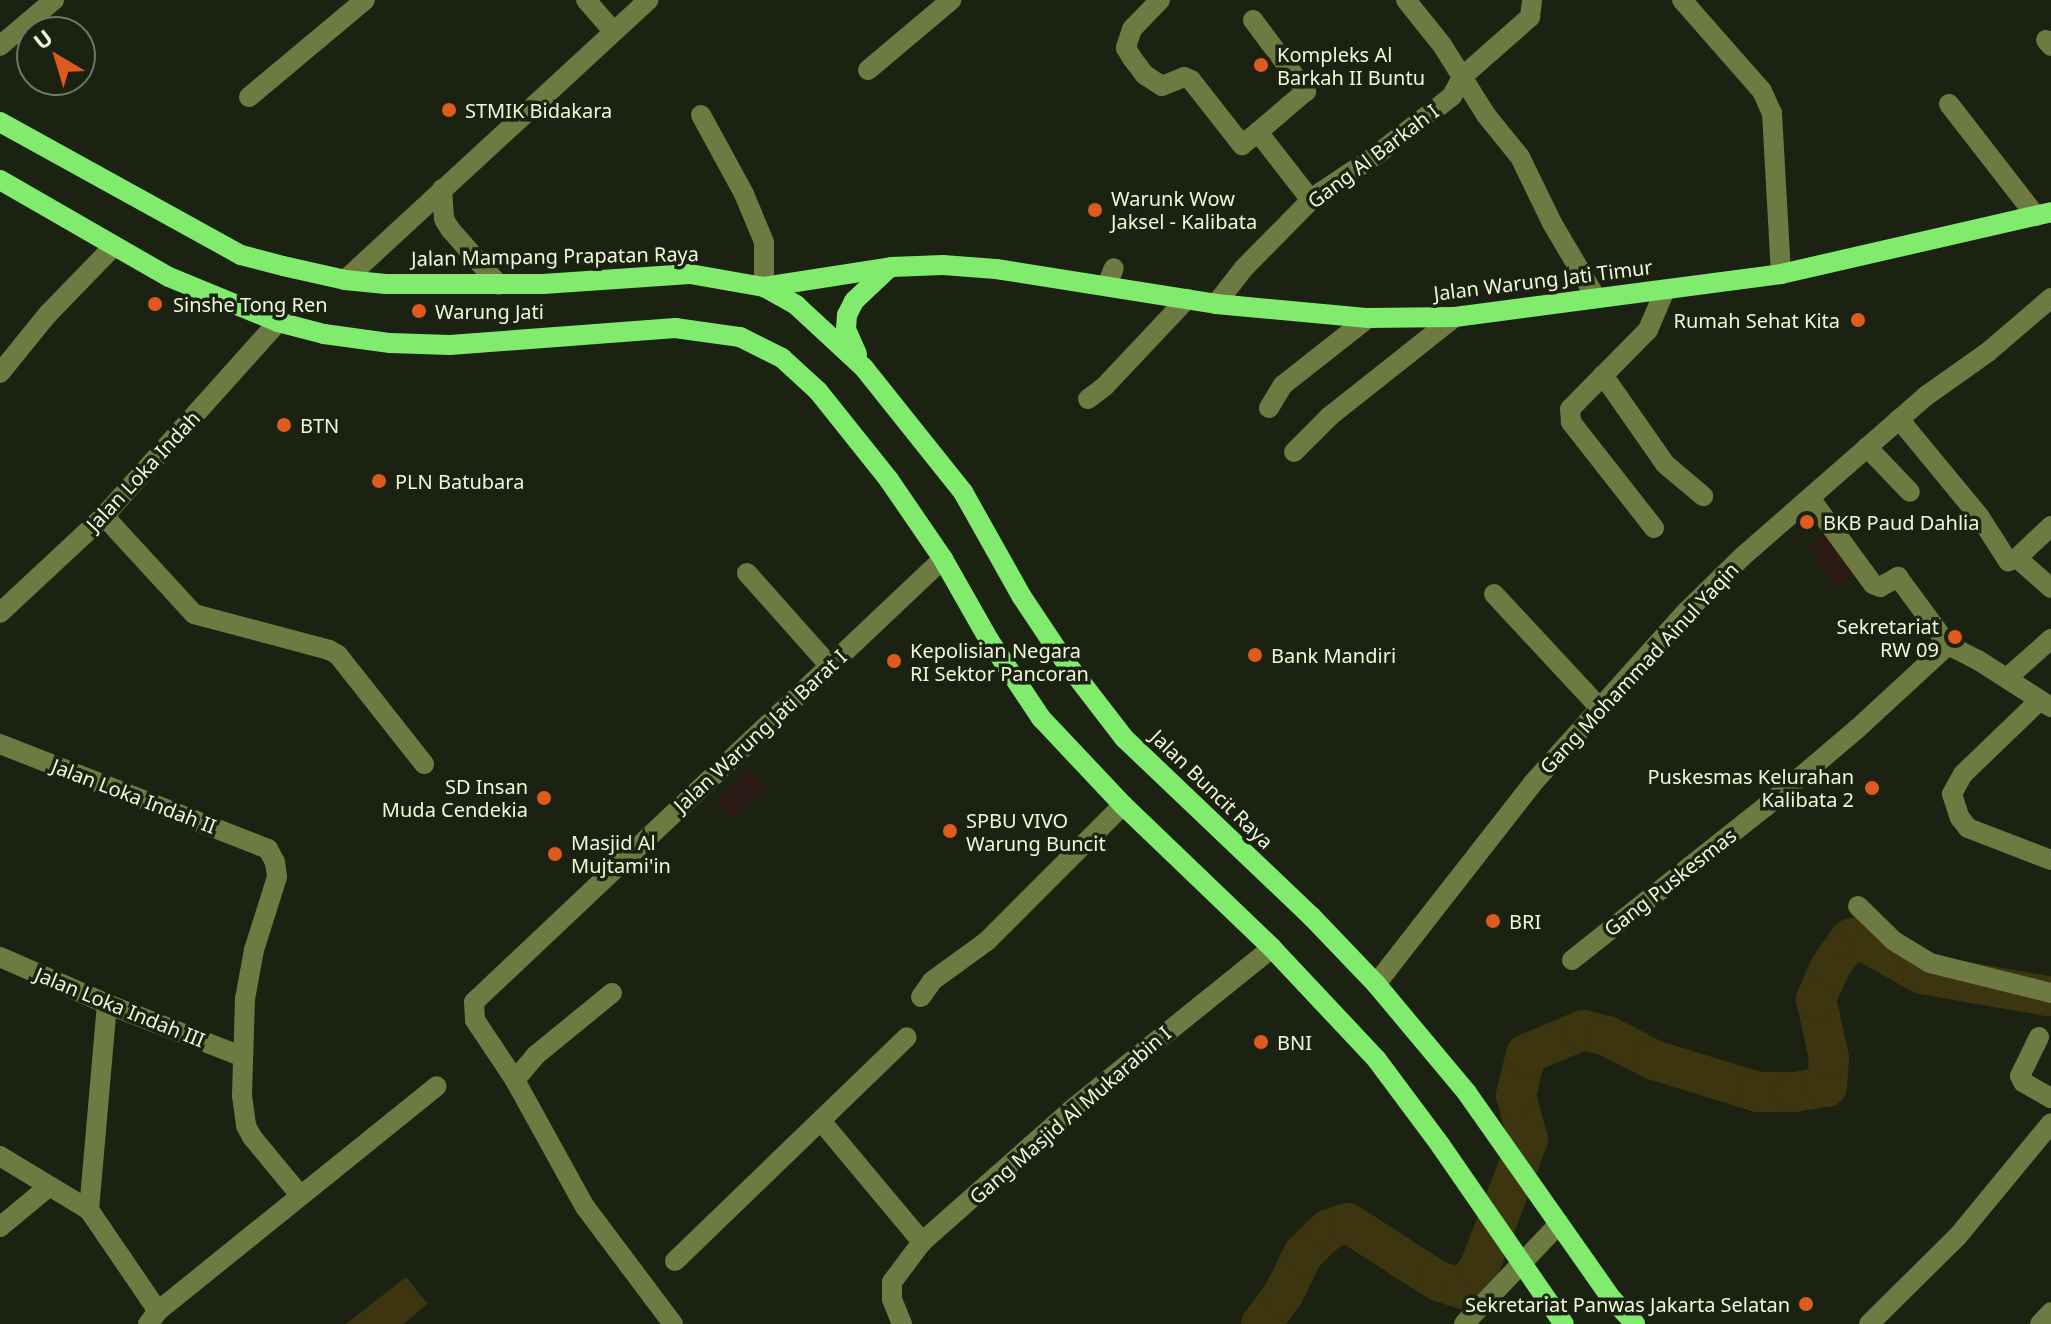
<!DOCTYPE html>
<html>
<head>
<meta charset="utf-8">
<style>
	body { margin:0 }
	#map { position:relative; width:2051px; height:1324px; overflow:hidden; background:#1b2211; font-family:"Noto Sans",sans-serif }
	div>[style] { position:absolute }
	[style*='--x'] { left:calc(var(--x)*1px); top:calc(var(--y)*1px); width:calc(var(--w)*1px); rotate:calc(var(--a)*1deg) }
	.green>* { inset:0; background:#2b1915; transform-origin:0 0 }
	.water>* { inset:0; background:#3c3510 }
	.river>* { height:40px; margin:-20px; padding:0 20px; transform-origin:20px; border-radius:20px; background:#3c3510 }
	.minor>* { height:20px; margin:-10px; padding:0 10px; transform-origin:10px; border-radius:10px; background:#6d7b42 }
	.major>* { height:20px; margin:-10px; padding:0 10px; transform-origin:10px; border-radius:10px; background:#81eb6d }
	.dots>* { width:22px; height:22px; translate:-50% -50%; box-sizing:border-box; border:4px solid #1b2211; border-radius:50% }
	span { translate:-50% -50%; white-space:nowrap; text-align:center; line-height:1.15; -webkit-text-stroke:7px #1b2211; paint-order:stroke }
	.poi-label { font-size:20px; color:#eefad7 }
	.left { translate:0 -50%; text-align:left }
	.right { translate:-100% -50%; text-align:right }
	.street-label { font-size:20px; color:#eefad7 }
	.north { position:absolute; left:16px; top:16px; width:80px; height:80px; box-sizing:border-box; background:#1b2211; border:2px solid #6f7860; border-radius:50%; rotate:322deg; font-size:22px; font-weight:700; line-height:32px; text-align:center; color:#eefad7 }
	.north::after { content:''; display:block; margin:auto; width:28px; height:36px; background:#df5a1e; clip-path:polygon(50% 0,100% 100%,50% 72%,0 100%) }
</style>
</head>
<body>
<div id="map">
	<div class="green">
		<i style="left:1830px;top:531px;width:50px;height:27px;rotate:56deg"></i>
		<i style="left:749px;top:770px;width:25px;height:46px;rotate:48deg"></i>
	</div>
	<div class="water">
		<i style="clip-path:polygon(406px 1277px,428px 1304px,403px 1324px,346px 1324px)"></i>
	</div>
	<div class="river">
		<i style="--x:1261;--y:1324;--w:36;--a:-53"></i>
		<i style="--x:1283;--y:1295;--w:46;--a:-64"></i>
		<i style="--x:1303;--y:1254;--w:36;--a:-44"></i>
		<i style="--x:1329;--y:1229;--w:20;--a:-18"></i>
		<i style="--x:1348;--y:1223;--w:107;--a:32.8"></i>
		<i style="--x:1438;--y:1281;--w:25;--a:18"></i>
		<i style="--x:1462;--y:1289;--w:26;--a:-50"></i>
		<i style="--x:1479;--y:1269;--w:138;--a:-69.2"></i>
		<i style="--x:1528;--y:1140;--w:47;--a:-104.9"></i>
		<i style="--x:1516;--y:1095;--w:42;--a:-76.3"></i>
		<i style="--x:1526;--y:1054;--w:62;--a:-22.8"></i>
		<i style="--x:1583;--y:1030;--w:25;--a:14"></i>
		<i style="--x:1607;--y:1036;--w:53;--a:27.1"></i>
		<i style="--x:1654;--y:1060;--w:109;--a:17.1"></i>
		<i style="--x:1758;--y:1092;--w:36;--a:0"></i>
		<i style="--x:1794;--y:1092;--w:33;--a:-9"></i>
		<i style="--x:1827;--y:1087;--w:29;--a:-86"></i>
		<i style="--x:1829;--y:1058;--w:60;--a:-102.4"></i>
		<i style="--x:1816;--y:999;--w:36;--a:-66"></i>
		<i style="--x:1831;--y:966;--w:33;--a:-55"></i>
		<i style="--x:1850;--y:939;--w:13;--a:-13"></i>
		<i style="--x:1863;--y:936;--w:11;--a:52"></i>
		<i style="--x:1870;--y:945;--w:60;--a:29.1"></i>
		<i style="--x:1922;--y:974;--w:127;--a:10"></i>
	</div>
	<div class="minor">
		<i style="--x:586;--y:0;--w:41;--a:48.9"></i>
		<i style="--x:1160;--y:0;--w:40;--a:134"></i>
		<i style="--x:1132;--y:29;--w:20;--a:108"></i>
		<i style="--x:1126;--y:48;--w:12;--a:59"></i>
		<i style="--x:1132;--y:58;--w:21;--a:53"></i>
		<i style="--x:1145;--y:75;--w:20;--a:33"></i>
		<i style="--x:1162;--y:86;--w:24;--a:-22"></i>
		<i style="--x:1184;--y:77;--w:8;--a:23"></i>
		<i style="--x:1191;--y:80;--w:83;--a:51.9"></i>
		<i style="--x:1242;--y:145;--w:21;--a:-39"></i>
		<i style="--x:1258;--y:132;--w:86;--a:52.1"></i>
		<i style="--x:1406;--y:0;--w:58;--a:51.3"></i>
		<i style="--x:1442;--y:45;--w:83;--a:57.8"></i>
		<i style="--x:1486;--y:115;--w:54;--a:51"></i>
		<i style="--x:1520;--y:157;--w:73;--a:64.1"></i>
		<i style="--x:1552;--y:223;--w:85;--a:59.5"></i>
		<i style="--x:1682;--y:0;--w:121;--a:48.7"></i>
		<i style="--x:1762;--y:91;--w:24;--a:66"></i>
		<i style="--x:1772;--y:113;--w:161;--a:86.8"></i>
		<i style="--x:1253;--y:20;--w:89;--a:53.3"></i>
		<i style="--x:1306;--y:91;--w:63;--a:139.5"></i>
		<i style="--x:2046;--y:40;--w:8;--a:50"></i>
		<i style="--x:0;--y:46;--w:71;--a:-40.4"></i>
		<i style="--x:868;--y:70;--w:109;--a:-40.1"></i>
		<i style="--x:249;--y:97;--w:151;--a:-39.9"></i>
		<i style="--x:1949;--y:104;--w:142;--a:52.2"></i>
		<i style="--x:701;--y:115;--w:90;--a:61.4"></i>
		<i style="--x:744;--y:194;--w:52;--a:67.4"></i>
		<i style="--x:764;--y:242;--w:45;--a:90"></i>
		<i style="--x:442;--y:189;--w:30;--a:86"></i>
		<i style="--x:444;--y:219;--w:12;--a:59"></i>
		<i style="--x:450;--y:229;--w:74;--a:48.8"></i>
		<i style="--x:345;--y:280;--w:413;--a:-42.7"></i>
		<i style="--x:1107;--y:285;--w:18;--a:-68"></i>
		<i style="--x:1216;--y:304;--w:46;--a:-52.1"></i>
		<i style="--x:1244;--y:268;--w:101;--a:-45.4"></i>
		<i style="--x:1315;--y:196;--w:72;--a:-33.7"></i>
		<i style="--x:1375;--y:156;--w:98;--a:-37.9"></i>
		<i style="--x:1452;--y:96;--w:21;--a:-62"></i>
		<i style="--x:1462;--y:77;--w:91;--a:-41.4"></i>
		<i style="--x:1530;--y:17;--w:17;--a:-83"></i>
		<i style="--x:0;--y:373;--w:76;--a:-50.9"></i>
		<i style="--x:48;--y:314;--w:95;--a:-45.9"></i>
		<i style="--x:1603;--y:375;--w:108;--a:55.1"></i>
		<i style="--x:1665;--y:464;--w:50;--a:40.1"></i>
		<i style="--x:1088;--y:399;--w:21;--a:-37"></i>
		<i style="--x:1105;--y:386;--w:120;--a:-46.7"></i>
		<i style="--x:1269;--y:408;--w:27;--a:-59"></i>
		<i style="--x:1283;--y:385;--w:108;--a:-38.2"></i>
		<i style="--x:1899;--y:419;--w:126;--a:50.5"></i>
		<i style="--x:1979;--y:516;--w:54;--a:57.2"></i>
		<i style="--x:2008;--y:561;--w:9;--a:-18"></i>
		<i style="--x:2017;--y:558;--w:45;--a:41.4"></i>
		<i style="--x:1867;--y:447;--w:62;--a:46.3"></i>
		<i style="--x:1294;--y:452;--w:51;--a:-45"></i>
		<i style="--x:1330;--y:416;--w:159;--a:-38.4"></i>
		<i style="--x:1810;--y:498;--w:107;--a:53.8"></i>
		<i style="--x:1873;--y:584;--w:8;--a:23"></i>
		<i style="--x:1880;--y:587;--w:21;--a:-29"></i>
		<i style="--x:1898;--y:577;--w:84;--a:53.7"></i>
		<i style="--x:1948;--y:645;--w:34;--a:27"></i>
		<i style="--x:1978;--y:660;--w:87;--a:32.8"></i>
		<i style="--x:104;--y:516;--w:133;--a:47.4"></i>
		<i style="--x:194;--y:614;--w:140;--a:14.9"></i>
		<i style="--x:329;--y:650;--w:10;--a:29"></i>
		<i style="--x:338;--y:655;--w:139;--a:51.7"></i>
		<i style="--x:1654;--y:528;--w:135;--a:-128.1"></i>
		<i style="--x:1571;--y:422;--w:13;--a:-94"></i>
		<i style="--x:1570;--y:409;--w:111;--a:-45.4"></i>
		<i style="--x:1648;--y:330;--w:43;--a:-67"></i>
		<i style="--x:2017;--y:558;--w:47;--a:-43.3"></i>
		<i style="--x:747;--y:573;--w:123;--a:48.3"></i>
		<i style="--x:1494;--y:594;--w:156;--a:47.1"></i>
		<i style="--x:0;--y:613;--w:142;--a:-43"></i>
		<i style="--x:104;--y:516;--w:261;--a:-48.1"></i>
		<i style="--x:2007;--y:678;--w:59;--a:-41.6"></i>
		<i style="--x:2040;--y:700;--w:107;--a:136.1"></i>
		<i style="--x:1963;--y:774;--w:23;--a:119"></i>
		<i style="--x:1952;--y:794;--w:25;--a:72"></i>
		<i style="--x:1960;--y:818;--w:13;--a:51"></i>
		<i style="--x:1968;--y:828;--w:89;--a:21.1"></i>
		<i style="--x:0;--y:744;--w:288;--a:21.4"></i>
		<i style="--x:268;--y:849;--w:15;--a:62"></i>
		<i style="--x:275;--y:862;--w:15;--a:82"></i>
		<i style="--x:277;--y:877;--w:77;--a:107.5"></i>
		<i style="--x:254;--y:950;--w:50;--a:100.4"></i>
		<i style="--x:245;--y:999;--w:97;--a:91.8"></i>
		<i style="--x:242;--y:1096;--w:30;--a:82"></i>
		<i style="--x:246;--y:1126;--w:13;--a:61"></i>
		<i style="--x:252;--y:1137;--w:75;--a:50.4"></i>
		<i style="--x:1858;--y:906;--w:50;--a:44.2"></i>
		<i style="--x:1894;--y:941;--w:42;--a:31.4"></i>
		<i style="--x:1930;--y:963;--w:125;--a:13.9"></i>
		<i style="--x:0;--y:957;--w:117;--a:23.7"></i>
		<i style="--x:107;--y:1004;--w:144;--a:21.2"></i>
		<i style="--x:1572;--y:960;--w:246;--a:-38.4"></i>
		<i style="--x:1765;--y:807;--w:121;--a:-40.3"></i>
		<i style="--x:1857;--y:729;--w:124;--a:-42.7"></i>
		<i style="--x:1376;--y:984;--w:255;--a:-52"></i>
		<i style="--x:1533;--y:783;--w:229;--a:-48.2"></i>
		<i style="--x:1686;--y:612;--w:78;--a:-44.5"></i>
		<i style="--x:1742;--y:557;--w:244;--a:-41.2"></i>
		<i style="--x:1926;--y:396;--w:76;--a:-35.4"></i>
		<i style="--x:1988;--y:352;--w:83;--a:-40.6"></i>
		<i style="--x:921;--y:997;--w:19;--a:-55"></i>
		<i style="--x:932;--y:981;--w:68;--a:-36"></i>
		<i style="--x:987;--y:941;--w:192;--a:-45"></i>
		<i style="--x:2039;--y:1037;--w:43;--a:116"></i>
		<i style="--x:2020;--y:1076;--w:7;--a:63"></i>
		<i style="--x:2023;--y:1082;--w:32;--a:30"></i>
		<i style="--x:515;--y:1080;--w:33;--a:-50"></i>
		<i style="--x:536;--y:1055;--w:98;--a:-39.2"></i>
		<i style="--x:821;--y:1121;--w:158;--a:50.1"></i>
		<i style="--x:0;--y:1156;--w:104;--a:31.2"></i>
		<i style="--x:89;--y:1210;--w:122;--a:55.7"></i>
		<i style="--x:89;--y:1210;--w:207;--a:-85"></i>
		<i style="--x:0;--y:1227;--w:61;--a:-39.7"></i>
		<i style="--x:675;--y:1261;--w:322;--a:-44"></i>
		<i style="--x:148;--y:1324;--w:16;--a:-52"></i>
		<i style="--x:158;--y:1311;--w:358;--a:-38.9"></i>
		<i style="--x:673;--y:1324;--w:146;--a:-126.9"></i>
		<i style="--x:585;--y:1207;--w:145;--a:-118.9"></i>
		<i style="--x:515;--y:1080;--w:72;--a:-123.7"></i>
		<i style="--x:475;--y:1020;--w:18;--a:-93"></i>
		<i style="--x:474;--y:1002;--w:645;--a:-43.37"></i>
		<i style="--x:902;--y:1324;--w:27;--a:-112"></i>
		<i style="--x:892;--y:1299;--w:17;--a:-90"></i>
		<i style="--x:892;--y:1282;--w:50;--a:-53.1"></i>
		<i style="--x:922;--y:1242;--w:199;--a:-41.5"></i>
		<i style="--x:1071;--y:1110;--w:258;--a:-38.9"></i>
		<i style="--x:1464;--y:1324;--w:138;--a:-46.5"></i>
		<i style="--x:1869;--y:1324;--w:125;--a:-44.7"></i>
		<i style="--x:1958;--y:1236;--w:146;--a:-50.5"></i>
		<i style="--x:2040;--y:1324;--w:16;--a:-47"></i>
	</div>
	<div class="major">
		<i style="--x:0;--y:122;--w:275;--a:28.9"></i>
		<i style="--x:241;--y:255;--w:43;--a:14.7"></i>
		<i style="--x:283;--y:266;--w:64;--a:12.7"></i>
		<i style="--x:345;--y:280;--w:41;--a:5.6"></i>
		<i style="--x:386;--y:284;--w:157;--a:0"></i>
		<i style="--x:543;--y:284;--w:147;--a:-3.9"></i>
		<i style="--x:690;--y:274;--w:75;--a:10"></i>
		<i style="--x:764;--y:287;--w:37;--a:29"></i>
		<i style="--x:796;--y:305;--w:93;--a:42.8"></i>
		<i style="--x:864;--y:368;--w:159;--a:51.4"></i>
		<i style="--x:963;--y:492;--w:120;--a:60.7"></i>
		<i style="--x:1022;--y:597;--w:76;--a:56.3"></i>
		<i style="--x:1064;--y:660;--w:98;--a:52.4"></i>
		<i style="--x:1124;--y:738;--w:258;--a:43.6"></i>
		<i style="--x:1311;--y:916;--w:94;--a:46.3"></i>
		<i style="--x:1376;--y:984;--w:142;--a:50.1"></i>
		<i style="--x:1467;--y:1093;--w:252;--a:54.9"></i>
		<i style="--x:1612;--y:1299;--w:34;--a:47"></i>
		<i style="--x:0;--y:180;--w:195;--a:29.9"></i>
		<i style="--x:169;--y:277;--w:118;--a:22.4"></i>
		<i style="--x:278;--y:322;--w:48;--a:14.6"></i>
		<i style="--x:324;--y:334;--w:67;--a:7.8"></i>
		<i style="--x:390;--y:343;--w:60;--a:1.9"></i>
		<i style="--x:450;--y:345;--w:226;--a:-4.3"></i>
		<i style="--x:675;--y:328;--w:66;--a:7.9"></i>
		<i style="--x:740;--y:337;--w:47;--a:26.6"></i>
		<i style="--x:782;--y:358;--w:49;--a:42.5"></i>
		<i style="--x:818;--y:391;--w:114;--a:51.4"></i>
		<i style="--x:889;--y:480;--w:96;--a:55.6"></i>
		<i style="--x:943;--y:559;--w:93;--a:60.4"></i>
		<i style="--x:989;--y:640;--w:94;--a:56.3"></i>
		<i style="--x:1041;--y:718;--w:120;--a:46.7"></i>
		<i style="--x:1123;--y:805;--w:207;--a:43.8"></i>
		<i style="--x:1272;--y:948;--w:154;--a:46.8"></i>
		<i style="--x:1377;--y:1060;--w:107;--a:53.3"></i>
		<i style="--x:1441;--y:1146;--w:216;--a:55.4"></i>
		<i style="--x:764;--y:287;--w:129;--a:-8.9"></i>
		<i style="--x:891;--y:267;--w:52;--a:-2.2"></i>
		<i style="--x:943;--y:265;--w:53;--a:4.3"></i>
		<i style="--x:996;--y:269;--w:223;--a:9"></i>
		<i style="--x:1216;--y:304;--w:153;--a:5.3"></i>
		<i style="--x:1368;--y:318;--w:87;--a:-0.7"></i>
		<i style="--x:1455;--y:317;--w:329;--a:-7.5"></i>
		<i style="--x:1781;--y:274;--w:277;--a:-12.9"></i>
		<i style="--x:857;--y:354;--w:27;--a:-114"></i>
		<i style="--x:846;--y:329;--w:14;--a:-86"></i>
		<i style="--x:847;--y:315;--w:16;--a:-63"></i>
		<i style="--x:854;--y:301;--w:47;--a:-43.3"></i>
	</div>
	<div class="dots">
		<i style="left:1261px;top:65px;background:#df5a1e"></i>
		<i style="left:449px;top:110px;background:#df5a1e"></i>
		<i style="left:1095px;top:210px;background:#df5a1e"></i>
		<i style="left:155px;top:304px;background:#df5a1e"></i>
		<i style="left:419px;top:311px;background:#df5a1e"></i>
		<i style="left:1858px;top:320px;background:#df5a1e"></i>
		<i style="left:284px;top:425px;background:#df5a1e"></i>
		<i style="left:379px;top:481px;background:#df5a1e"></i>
		<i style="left:1807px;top:522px;background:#df5a1e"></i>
		<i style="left:1955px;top:637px;background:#df5a1e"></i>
		<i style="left:1255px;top:655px;background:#df5a1e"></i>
		<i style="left:894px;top:661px;background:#df5a1e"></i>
		<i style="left:1872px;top:788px;background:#df5a1e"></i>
		<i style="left:544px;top:798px;background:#df5a1e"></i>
		<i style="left:950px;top:831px;background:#df5a1e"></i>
		<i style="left:555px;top:854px;background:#df5a1e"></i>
		<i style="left:1493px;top:921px;background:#df5a1e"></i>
		<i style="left:1261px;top:1042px;background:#df5a1e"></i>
		<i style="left:1806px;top:1304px;background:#df5a1e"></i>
	</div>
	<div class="poi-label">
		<span class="left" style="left:1277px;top:66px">Kompleks Al<br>Barkah II Buntu</span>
		<span class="left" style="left:465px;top:110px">STMIK Bidakara</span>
		<span class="left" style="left:1111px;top:210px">Warunk Wow<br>Jaksel - Kalibata</span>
		<span class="left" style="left:173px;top:304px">Sinshe Tong Ren</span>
		<span class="left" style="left:435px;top:311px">Warung Jati</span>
		<span class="right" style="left:1840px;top:320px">Rumah Sehat Kita</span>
		<span class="left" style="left:300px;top:425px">BTN</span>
		<span class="left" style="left:395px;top:481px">PLN Batubara</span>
		<span class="left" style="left:1823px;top:522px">BKB Paud Dahlia</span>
		<span class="right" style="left:1939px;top:638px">Sekretariat<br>RW 09</span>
		<span class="left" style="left:910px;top:662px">Kepolisian Negara<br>RI Sektor Pancoran</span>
		<span class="left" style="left:1271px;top:655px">Bank Mandiri</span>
		<span class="right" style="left:1854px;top:788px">Puskesmas Kelurahan<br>Kalibata 2</span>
		<span class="right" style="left:528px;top:798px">SD Insan<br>Muda Cendekia</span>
		<span class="left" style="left:966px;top:832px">SPBU VIVO<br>Warung Buncit</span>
		<span class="left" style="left:571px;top:854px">Masjid Al<br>Mujtami'in</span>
		<span class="left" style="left:1509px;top:921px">BRI</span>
		<span class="left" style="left:1277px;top:1042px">BNI</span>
		<span class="right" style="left:1790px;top:1304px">Sekretariat Panwas Jakarta Selatan</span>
	</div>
	<div class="street-label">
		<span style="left:1373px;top:156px;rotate:-37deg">Gang Al Barkah I</span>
		<span style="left:555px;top:256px;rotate:-1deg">Jalan Mampang Prapatan Raya</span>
		<span style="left:1543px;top:280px;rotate:-7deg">Jalan Warung Jati Timur</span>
		<span style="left:143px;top:471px;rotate:-47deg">Jalan Loka Indah</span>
		<span style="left:1639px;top:668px;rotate:-47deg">Gang Mohammad Ainul Yaqin</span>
		<span style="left:760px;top:731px;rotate:-43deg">Jalan Warung Jati Barat I</span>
		<span style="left:1212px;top:789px;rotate:44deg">Jalan Buncit Raya</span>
		<span style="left:134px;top:796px;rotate:21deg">Jalan Loka Indah II</span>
		<span style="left:1670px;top:882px;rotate:-38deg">Gang Puskesmas</span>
		<span style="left:120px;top:1007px;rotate:22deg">Jalan Loka Indah III</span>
		<span style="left:1070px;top:1115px;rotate:-41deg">Gang Masjid Al Mukarabin I</span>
	</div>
	<div class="north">U</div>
</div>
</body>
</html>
